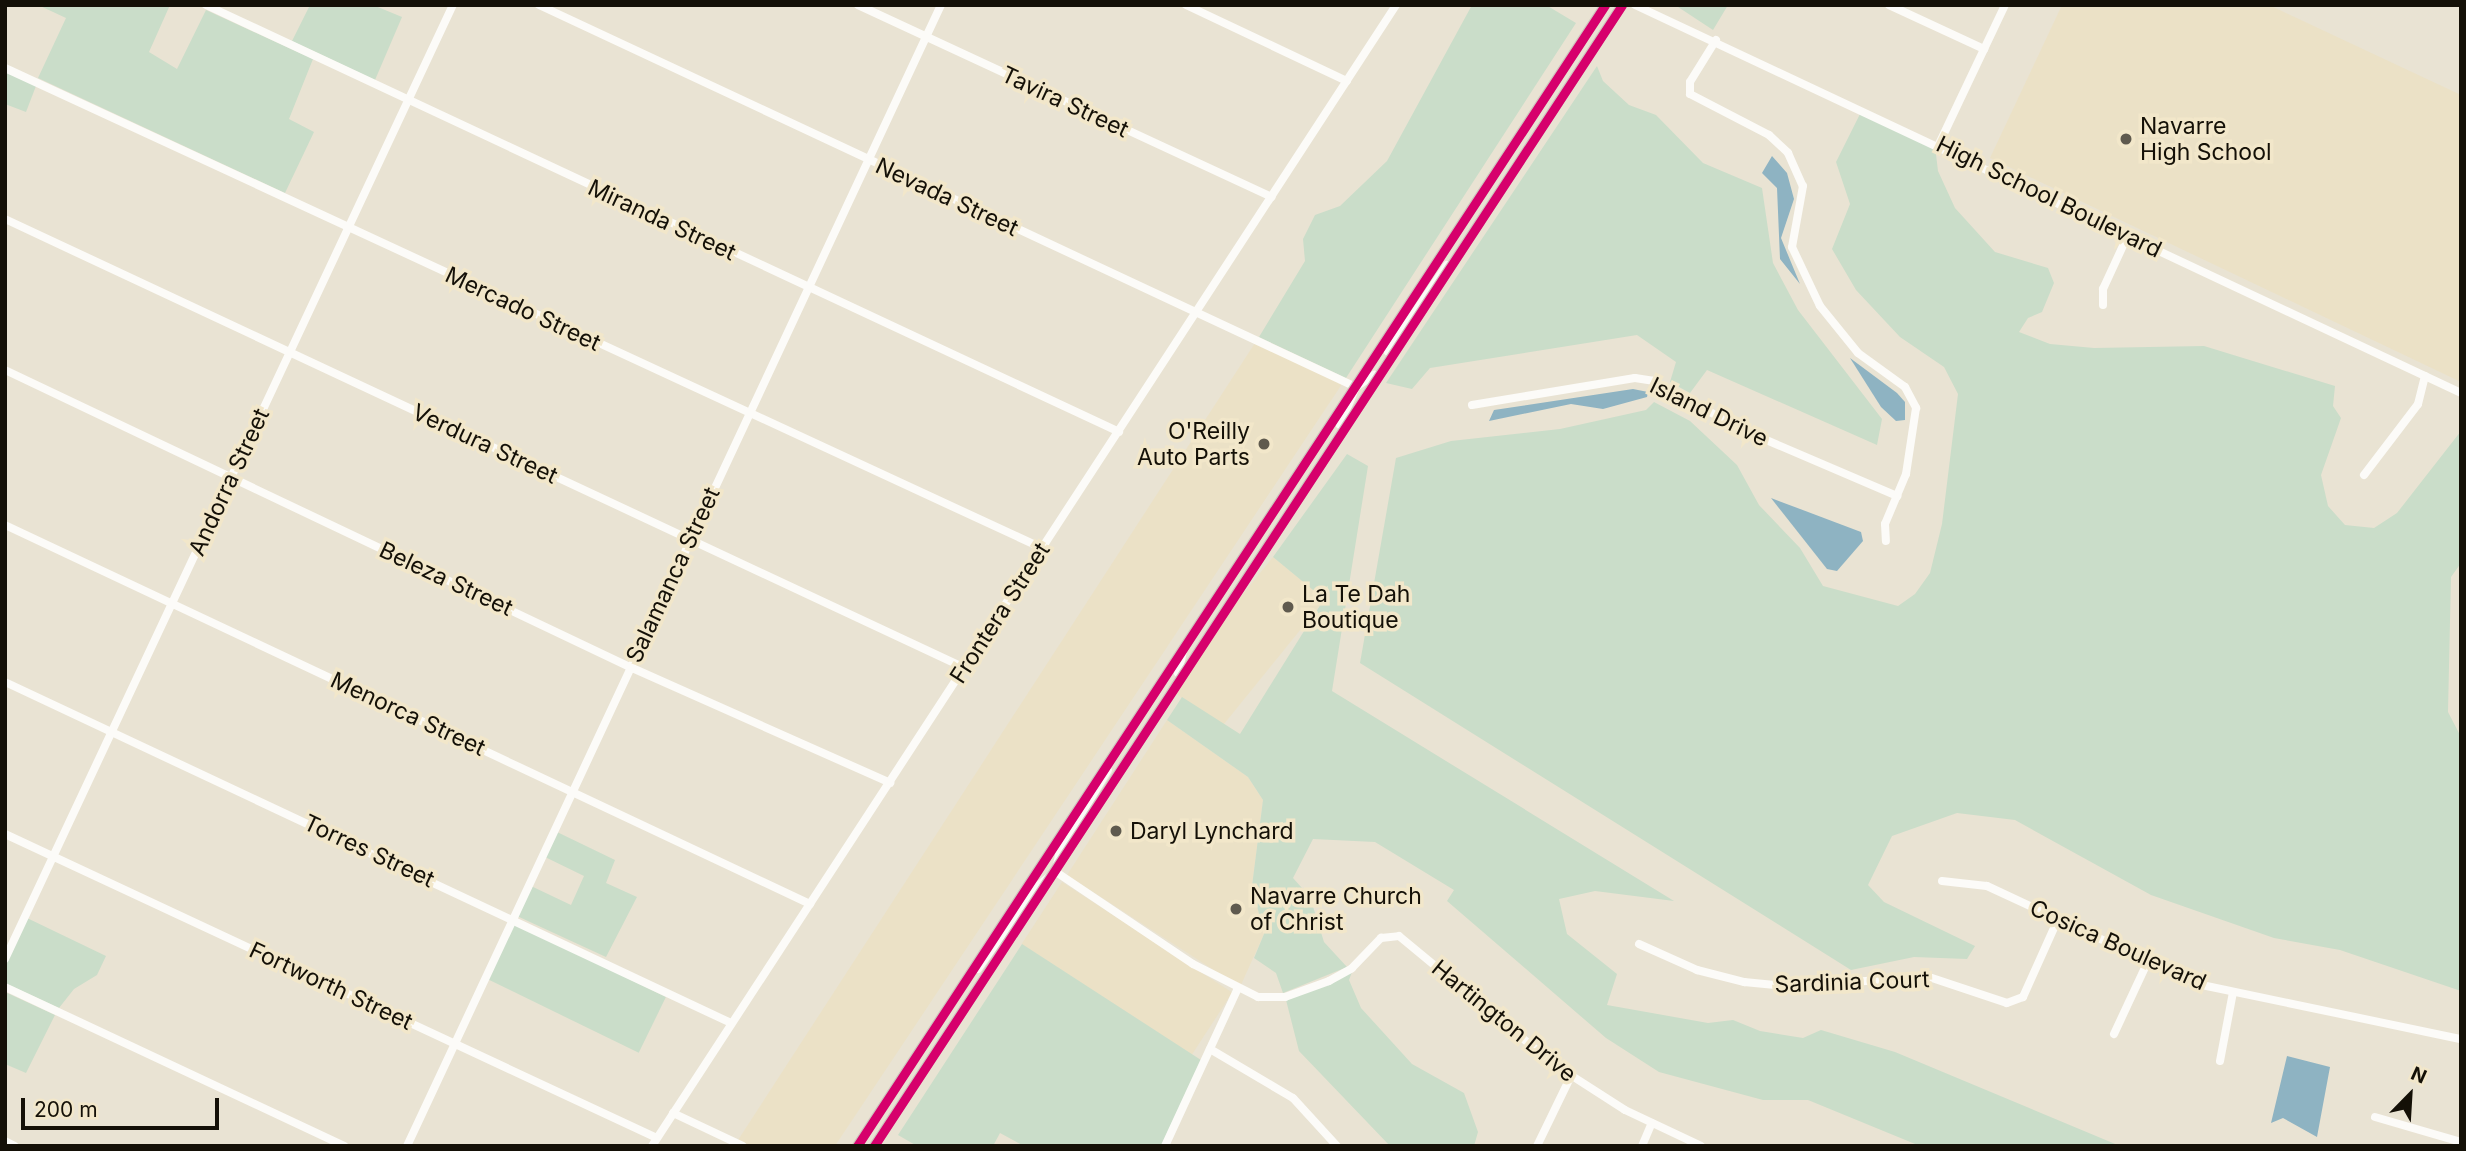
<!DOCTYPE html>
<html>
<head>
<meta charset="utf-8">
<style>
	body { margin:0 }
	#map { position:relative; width:2466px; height:1151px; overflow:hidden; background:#e9e3d3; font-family:Inter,sans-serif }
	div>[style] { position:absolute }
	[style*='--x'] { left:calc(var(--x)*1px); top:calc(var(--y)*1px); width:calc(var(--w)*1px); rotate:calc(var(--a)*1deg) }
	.built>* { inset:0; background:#ebe1c6; transform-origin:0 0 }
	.green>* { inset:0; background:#caddc9; transform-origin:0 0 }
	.water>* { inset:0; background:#8eb3c2 }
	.minor>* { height:8px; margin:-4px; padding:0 4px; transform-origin:4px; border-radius:4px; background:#fcfbf8 }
	.highway>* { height:10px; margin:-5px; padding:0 5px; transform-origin:5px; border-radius:5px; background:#cec4be }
	.cycleway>* { height:9px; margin:-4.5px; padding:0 4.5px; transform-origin:4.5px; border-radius:4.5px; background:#d6006c }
	.dots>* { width:19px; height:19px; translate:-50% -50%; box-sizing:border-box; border:4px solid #f2e7ca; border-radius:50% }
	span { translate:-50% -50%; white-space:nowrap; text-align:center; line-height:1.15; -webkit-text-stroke:7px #f2e7ca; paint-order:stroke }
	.street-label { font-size:23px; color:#141007 }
	.poi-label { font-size:23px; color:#141007 }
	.left { translate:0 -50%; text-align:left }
	.right { translate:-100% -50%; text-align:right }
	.frame { position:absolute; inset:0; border:7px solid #141007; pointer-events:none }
	.north { position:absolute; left:2375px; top:1060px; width:70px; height:70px; -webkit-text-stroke:5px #f2e7ca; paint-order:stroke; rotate:24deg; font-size:19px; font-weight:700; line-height:28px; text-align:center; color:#141007 }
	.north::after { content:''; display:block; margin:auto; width:24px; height:32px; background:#141007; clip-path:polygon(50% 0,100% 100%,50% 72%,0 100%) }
	.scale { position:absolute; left:21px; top:1098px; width:198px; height:32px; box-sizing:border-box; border:4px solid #141007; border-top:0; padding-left:9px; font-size:21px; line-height:24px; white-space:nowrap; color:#141007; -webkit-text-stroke:5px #f2e7ca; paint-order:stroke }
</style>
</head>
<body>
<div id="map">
	<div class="built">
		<i style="clip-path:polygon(2062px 5px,2269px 5px,2461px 95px,2461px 382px,1990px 158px)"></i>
		<i style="clip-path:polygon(1255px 343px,1342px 384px,835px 1146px,750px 1146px,738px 1140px)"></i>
		<i style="left:1273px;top:557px;width:67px;height:167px;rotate:39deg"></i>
		<i style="clip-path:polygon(1167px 720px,1248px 777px,1263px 800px,1252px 886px,1264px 934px,1240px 987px,1067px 875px)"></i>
		<i style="left:1062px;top:882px;width:203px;height:74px;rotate:33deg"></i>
	</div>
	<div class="green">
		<i style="clip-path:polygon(38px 5px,170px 5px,149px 52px,177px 69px,206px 10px,313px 59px,289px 119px,314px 132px,285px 193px,38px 78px,66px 18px)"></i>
		<i style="clip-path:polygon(310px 5px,373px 5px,402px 17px,375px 80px,292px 41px)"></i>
		<i style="clip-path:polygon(1472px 5px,1546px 5px,1576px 23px,1346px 378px,1259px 337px,1305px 261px,1303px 239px,1315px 215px,1340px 206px,1387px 161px)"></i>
		<i style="clip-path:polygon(1675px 5px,1728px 5px,1713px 30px)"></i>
		<i style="clip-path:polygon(1597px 66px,1603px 81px,1629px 105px,1656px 115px,1703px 163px,1762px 188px,1773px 263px,1798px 310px,1882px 419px,1877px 445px,1707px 370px,1690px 393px,1670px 382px,1676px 362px,1637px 335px,1430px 368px,1412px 389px,1386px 383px)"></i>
		<i style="clip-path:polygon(5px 72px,36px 86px,26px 112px,5px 104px)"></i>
		<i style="clip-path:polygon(1861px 112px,1935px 146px,1938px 171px,1955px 208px,1995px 252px,2048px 268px,2054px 283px,2042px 312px,2028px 318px,2019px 332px,2050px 344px,2094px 348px,2204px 346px,2335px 386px,2333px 406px,2341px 418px,2321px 475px,2328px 506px,2345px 525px,2374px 528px,2397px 513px,2461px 431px,2461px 563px,2451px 577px,2448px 712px,2461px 737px,2461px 991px,2340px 950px,2274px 938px,2151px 895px,2015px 820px,1957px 813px,1892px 836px,1868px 885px,1884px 902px,1975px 946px,1967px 959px,1914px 957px,1851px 970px,1360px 663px,1396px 458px,1451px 441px,1560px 429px,1646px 410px,1654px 402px,1690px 421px,1737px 465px,1759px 505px,1800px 548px,1823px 586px,1898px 606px,1915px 594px,1930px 573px,1942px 524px,1958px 394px,1944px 367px,1900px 337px,1856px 290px,1832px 249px,1850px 204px,1836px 162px)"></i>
		<i style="clip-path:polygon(1347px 454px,1368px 466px,1332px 691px,1674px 901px,1595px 891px,1559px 899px,1567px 934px,1617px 974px,1607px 1005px,1708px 1023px,1733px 1020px,1760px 1031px,1803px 1038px,1821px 1030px,1895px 1052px,2120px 1146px,1920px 1146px,1808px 1100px,1763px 1100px,1659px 1072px,1606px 1038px,1447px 901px,1454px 890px,1375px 842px,1313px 839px,1293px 878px,1310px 897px,1324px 942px,1347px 967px,1283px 993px,1276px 973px,1254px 958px,1264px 934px,1252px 886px,1263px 800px,1248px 777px,1167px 720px,1182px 697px,1240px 734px,1324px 599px,1273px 557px)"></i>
		<i style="clip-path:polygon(557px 832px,615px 860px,606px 883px,637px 897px,606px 957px,517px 916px,531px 886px,571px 905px,584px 876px,545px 857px)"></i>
		<i style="clip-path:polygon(27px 918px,106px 956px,97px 975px,74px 989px,59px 1008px,5px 983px,5px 967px)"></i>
		<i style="left:514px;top:923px;width:169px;height:62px;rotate:26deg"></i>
		<i style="clip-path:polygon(1022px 944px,1201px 1060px,1161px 1146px,1024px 1146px,1000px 1133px,993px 1146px,917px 1146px,898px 1135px)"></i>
		<i style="clip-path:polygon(1352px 972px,1349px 980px,1361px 1008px,1412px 1064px,1464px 1093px,1478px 1132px,1474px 1146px,1390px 1146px,1299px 1051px,1286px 1000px)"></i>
		<i style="clip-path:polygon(5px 992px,55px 1015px,26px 1073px,5px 1064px)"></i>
	</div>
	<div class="water">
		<i style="clip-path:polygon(1772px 156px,1787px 173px,1794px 199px,1781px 238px,1800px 284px,1780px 259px,1777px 188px,1762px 173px)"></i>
		<i style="clip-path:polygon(1850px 358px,1897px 393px,1905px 402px,1905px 420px,1896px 421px,1881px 407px)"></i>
		<i style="clip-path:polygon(1633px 389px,1648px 392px,1647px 397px,1603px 409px,1571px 404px,1489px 421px,1494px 410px)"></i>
		<i style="clip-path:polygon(1771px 498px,1861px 532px,1863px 541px,1837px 571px,1827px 569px)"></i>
		<i style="clip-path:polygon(2287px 1056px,2330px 1067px,2317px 1137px,2283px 1118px,2271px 1123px)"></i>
	</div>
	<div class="minor">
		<i style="--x:206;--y:5;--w:1008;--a:25.06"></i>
		<i style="--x:539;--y:5;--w:902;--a:25.06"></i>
		<i style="--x:858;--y:5;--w:456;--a:24.9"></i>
		<i style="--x:1186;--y:5;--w:178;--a:25.3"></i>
		<i style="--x:1635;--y:5;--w:913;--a:25.16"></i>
		<i style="--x:1889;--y:5;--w:105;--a:24.9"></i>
		<i style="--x:1716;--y:40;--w:49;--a:121.8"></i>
		<i style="--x:1690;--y:82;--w:12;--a:90"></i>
		<i style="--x:1690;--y:94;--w:89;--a:27.4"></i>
		<i style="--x:1769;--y:135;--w:26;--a:43"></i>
		<i style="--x:1788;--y:153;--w:36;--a:66"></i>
		<i style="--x:1803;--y:186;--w:62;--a:100.2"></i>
		<i style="--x:1792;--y:247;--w:65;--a:64.6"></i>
		<i style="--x:1820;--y:306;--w:60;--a:51"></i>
		<i style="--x:1858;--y:353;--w:58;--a:35.9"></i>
		<i style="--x:1905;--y:387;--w:24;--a:62"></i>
		<i style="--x:1916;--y:408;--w:67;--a:98.6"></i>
		<i style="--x:1906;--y:474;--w:54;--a:112.8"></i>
		<i style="--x:1885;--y:524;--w:17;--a:87"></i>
		<i style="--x:5;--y:68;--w:1143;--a:24.84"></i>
		<i style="--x:1939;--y:144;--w:154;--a:-64.6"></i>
		<i style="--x:5;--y:219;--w:1060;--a:25.07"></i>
		<i style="--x:2103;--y:305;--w:16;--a:-90"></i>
		<i style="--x:2103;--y:289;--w:60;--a:-65.2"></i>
		<i style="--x:1388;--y:352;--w:105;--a:-55.9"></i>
		<i style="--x:5;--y:370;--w:692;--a:25.42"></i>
		<i style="--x:630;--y:667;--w:285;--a:24"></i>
		<i style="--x:1472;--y:405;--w:165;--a:-9.4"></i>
		<i style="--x:1635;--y:378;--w:18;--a:9"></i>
		<i style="--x:1653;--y:381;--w:102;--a:28.6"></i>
		<i style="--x:1743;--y:430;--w:168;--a:23.2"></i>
		<i style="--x:1340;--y:425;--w:41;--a:-67.2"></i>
		<i style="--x:1356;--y:387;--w:22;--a:-34"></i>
		<i style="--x:2364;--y:475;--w:89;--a:-52.7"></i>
		<i style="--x:2418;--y:404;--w:29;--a:-76"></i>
		<i style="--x:5;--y:525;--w:890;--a:25.21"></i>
		<i style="--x:1178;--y:673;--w:23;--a:-77"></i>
		<i style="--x:5;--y:682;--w:802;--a:25.16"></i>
		<i style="--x:5;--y:834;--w:719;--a:25"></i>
		<i style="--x:1057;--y:865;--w:16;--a:-79"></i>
		<i style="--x:1060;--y:849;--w:92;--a:-58.7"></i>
		<i style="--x:1056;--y:872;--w:165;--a:33.9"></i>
		<i style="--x:1193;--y:964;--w:73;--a:26.9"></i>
		<i style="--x:1258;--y:997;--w:27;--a:0"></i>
		<i style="--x:1285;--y:997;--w:47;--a:-20"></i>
		<i style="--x:1329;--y:981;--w:26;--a:-29"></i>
		<i style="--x:1352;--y:968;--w:42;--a:-46"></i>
		<i style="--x:1381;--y:938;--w:18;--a:-6"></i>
		<i style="--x:1399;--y:936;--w:202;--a:39.6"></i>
		<i style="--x:1555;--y:1065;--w:83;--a:32.7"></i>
		<i style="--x:1625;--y:1110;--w:84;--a:25.3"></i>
		<i style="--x:1942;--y:881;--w:45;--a:6.3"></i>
		<i style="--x:1987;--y:886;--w:232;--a:25"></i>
		<i style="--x:2197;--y:984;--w:270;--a:11.8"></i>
		<i style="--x:1639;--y:944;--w:64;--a:24.1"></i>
		<i style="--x:1697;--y:970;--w:49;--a:14.3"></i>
		<i style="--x:1744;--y:982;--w:50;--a:5.7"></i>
		<i style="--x:1794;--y:987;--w:132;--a:-4.8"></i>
		<i style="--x:1926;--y:976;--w:85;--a:18.4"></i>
		<i style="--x:2007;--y:1003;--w:17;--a:-21"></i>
		<i style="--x:2023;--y:997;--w:85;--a:-65.8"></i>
		<i style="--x:5;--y:959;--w:1054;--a:-64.85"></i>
		<i style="--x:978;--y:969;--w:98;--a:-55"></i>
		<i style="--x:1034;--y:889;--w:22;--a:-39"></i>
		<i style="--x:5;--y:987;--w:375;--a:25.1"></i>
		<i style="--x:2114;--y:1034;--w:81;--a:-65"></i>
		<i style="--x:1210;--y:1049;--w:96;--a:30.6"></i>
		<i style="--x:1293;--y:1098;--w:65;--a:47.5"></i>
		<i style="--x:2220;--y:1061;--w:70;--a:-79.3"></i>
		<i style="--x:673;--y:1113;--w:77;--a:25.2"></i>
		<i style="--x:2375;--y:1117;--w:90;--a:16.2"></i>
		<i style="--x:5;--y:1141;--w:11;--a:27"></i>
		<i style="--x:407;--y:1146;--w:1260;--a:-64.92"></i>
		<i style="--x:652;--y:1146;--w:1362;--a:-56.89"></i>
		<i style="--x:1165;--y:1146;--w:172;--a:-65.2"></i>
		<i style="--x:1537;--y:1146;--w:78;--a:-64.1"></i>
		<i style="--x:1642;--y:1146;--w:25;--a:-67"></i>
	</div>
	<div class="highway">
		<i style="--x:857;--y:1146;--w:1364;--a:-56.75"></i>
		<i style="--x:874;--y:1146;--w:1364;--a:-56.75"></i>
	</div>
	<div class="cycleway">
		<i style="--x:857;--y:1146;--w:1364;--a:-56.75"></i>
		<i style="--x:874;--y:1146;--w:1364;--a:-56.75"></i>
	</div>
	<div class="dots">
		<i style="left:2126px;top:139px;background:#5f5a4e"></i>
		<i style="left:1264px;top:444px;background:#5f5a4e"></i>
		<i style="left:1288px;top:607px;background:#5f5a4e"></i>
		<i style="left:1116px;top:831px;background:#5f5a4e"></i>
		<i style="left:1236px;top:909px;background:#5f5a4e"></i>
	</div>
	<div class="street-label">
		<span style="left:1065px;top:102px;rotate:25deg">Tavira Street</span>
		<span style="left:947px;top:197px;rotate:25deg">Nevada Street</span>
		<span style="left:2049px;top:197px;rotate:26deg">High School Boulevard</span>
		<span style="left:662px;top:220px;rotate:25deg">Miranda Street</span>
		<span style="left:523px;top:309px;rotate:25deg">Mercado Street</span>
		<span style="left:1709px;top:412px;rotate:26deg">Island Drive</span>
		<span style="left:485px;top:444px;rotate:25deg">Verdura Street</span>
		<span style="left:229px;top:482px;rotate:-65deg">Andorra Street</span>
		<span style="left:673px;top:575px;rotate:-65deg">Salamanca Street</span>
		<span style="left:446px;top:579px;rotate:25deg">Beleza Street</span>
		<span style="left:1000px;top:613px;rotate:-57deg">Frontera Street</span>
		<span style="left:408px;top:714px;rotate:25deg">Menorca Street</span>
		<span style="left:369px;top:851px;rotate:25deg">Torres Street</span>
		<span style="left:2118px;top:945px;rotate:24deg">Cosica Boulevard</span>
		<span style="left:1852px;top:982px;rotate:-2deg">Sardinia Court</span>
		<span style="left:331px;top:986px;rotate:25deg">Fortworth Street</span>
		<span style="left:1504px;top:1021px;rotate:39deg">Hartington Drive</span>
	</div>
	<div class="poi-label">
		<span class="left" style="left:2140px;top:139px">Navarre<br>High School</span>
		<span class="right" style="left:1250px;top:444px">O'Reilly<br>Auto Parts</span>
		<span class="left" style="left:1302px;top:607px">La Te Dah<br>Boutique</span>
		<span class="left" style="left:1130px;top:831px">Daryl Lynchard</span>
		<span class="left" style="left:1250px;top:909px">Navarre Church<br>of Christ</span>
	</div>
	<div class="frame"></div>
	<div class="north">N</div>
	<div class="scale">200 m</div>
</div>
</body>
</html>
